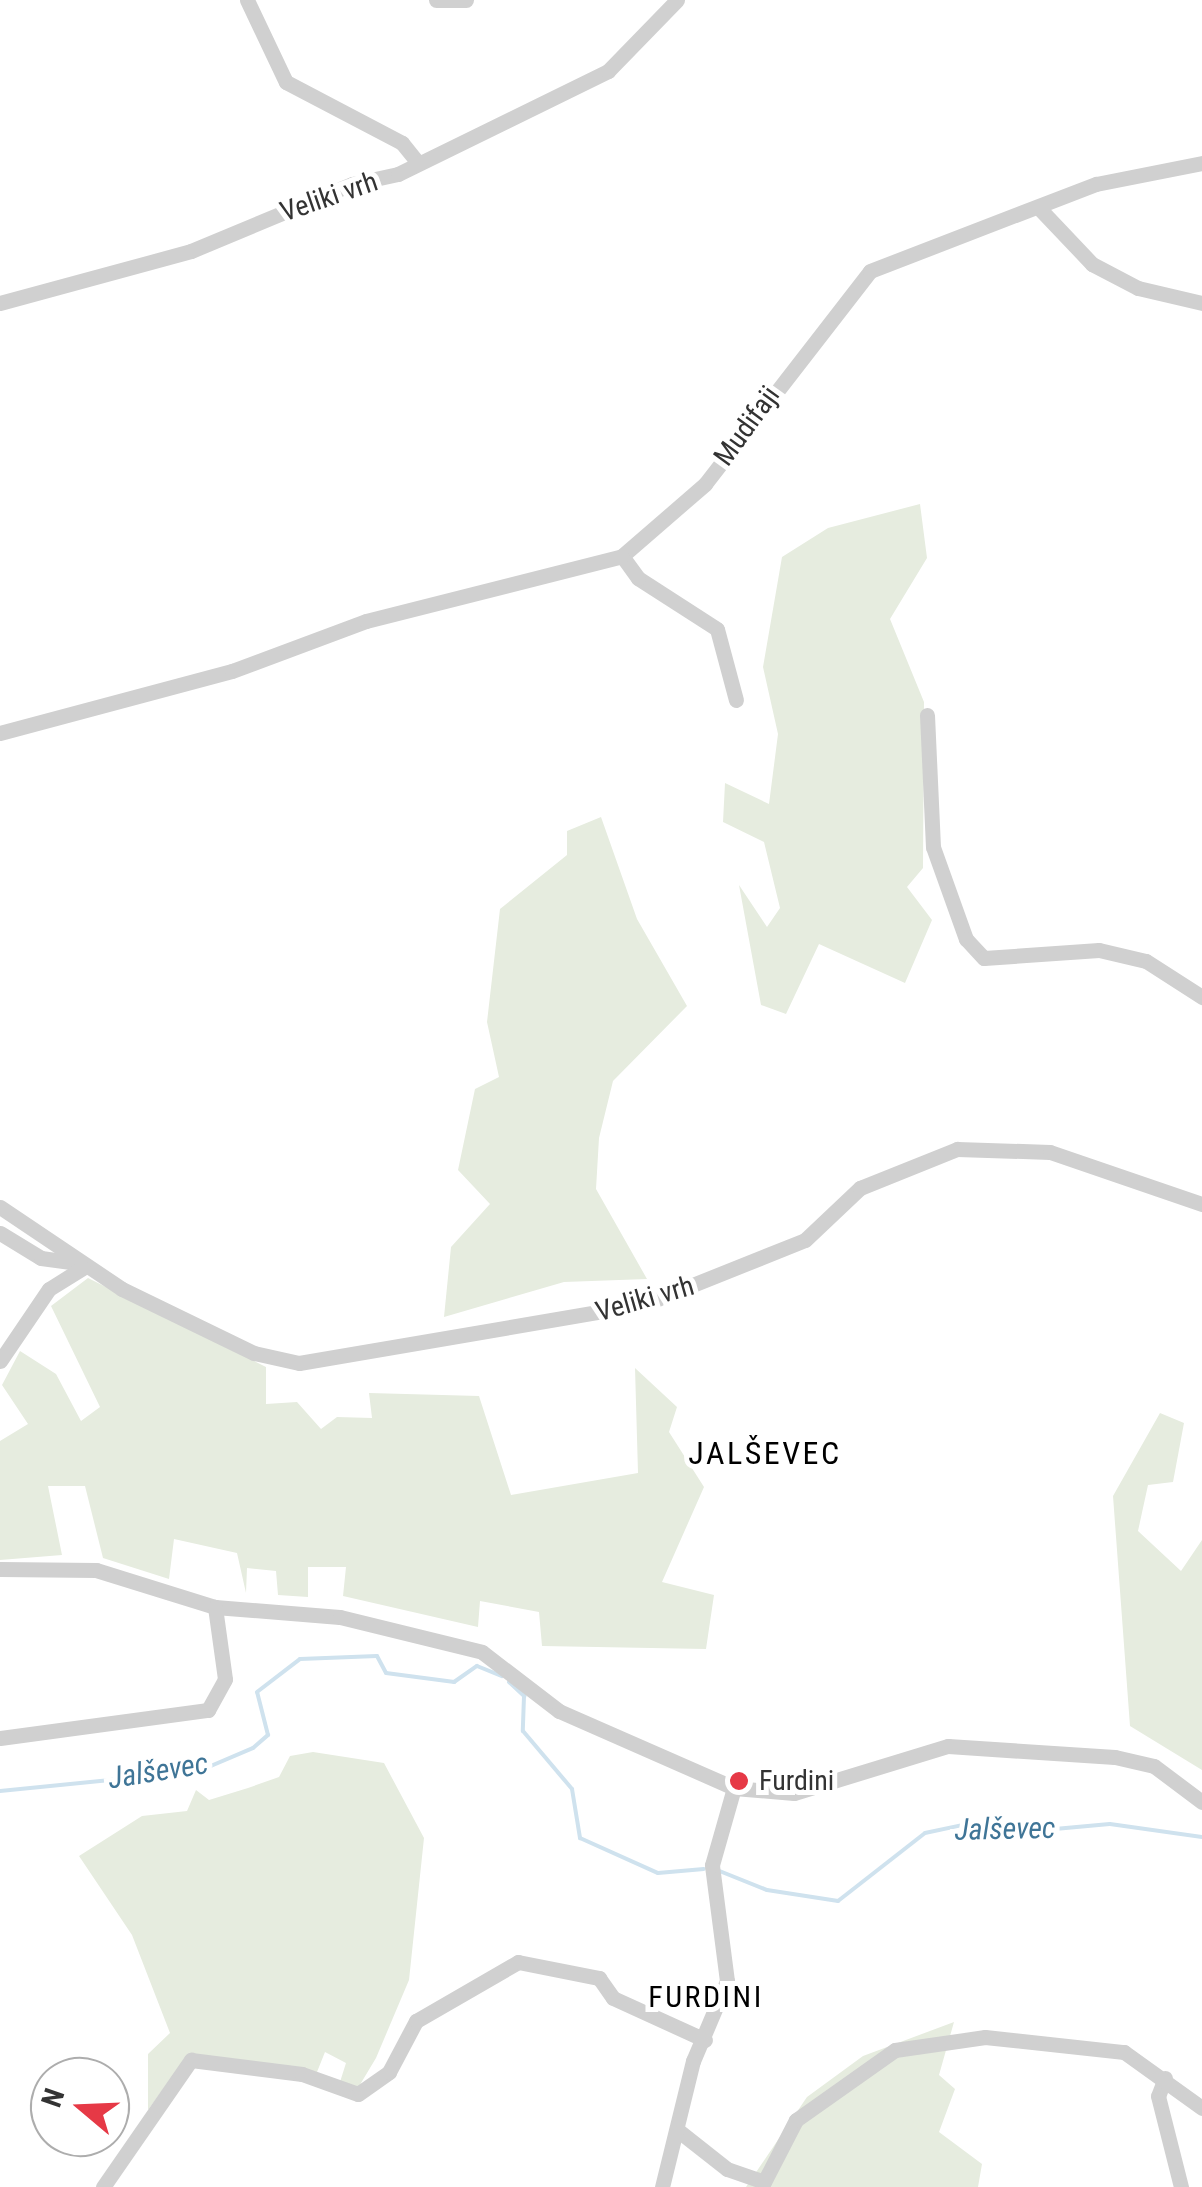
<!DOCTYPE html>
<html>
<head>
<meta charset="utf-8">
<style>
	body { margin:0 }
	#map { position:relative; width:1202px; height:2187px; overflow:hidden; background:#fff; font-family:"Roboto Condensed",sans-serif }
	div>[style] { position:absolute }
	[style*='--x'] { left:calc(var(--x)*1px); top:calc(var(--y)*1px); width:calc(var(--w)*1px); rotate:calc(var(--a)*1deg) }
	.green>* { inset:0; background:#e6ecdf }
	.stream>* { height:4px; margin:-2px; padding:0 2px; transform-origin:2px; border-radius:2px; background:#cfe2ee }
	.minor>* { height:15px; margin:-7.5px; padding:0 7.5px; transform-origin:7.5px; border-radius:7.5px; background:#d0d0d0 }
	.dots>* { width:28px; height:28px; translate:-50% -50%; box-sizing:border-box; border:5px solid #fff; border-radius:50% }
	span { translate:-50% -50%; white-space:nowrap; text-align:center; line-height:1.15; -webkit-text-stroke:10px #fff; paint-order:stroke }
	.street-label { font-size:28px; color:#333 }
	.poi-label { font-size:28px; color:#333 }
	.left { translate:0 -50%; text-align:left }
	.water-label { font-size:30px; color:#3f7597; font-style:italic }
	.neighbourhood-label { font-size:30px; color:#000; letter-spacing:2.5px }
	.quarter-label { font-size:32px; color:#000; letter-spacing:2.5px }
	.north { position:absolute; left:30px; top:2057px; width:100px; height:100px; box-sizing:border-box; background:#fff; border:2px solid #adadad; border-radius:50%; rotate:289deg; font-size:28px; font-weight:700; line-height:40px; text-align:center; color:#333 }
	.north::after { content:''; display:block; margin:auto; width:35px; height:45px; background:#e63946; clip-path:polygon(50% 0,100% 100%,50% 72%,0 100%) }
</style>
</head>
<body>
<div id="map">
	<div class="green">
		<i style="clip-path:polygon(920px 504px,927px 558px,890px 619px,924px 702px,923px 868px,907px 887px,932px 920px,905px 983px,819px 944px,786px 1014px,761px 1005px,739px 885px,767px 927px,780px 908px,764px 842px,723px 822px,725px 783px,769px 804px,778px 734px,763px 667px,782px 557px,828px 528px)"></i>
		<i style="clip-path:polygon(601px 817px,637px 919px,687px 1006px,613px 1081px,599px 1138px,596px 1189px,647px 1279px,564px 1282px,444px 1317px,451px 1247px,490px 1204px,458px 1170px,475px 1089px,499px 1077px,487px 1022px,500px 909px,567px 855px,567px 831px)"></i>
		<i style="clip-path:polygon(88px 1278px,266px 1367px,266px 1404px,297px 1402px,321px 1429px,337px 1417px,372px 1418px,369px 1393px,479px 1396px,511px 1495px,638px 1473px,635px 1368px,677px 1407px,669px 1432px,704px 1487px,662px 1582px,714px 1595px,706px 1649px,542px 1646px,539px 1612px,480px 1601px,478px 1627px,343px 1596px,346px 1567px,308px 1567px,308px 1597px,278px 1595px,276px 1571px,247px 1568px,246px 1593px,237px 1553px,174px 1539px,169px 1579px,103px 1558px,85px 1486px,48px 1486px,62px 1555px,0 1560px,0 1441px,28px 1424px,2px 1385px,20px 1351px,56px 1374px,81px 1421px,100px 1407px,51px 1306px)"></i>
		<i style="clip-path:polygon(1160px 1413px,1184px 1423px,1173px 1482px,1148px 1485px,1138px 1531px,1181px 1571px,1202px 1540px,1202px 1770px,1130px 1726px,1113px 1496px)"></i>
		<i style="clip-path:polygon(313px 1752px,384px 1763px,424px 1838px,409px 1980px,376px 2058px,358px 2088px,340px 2082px,346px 2063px,325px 2052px,317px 2072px,187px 2056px,148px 2110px,148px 2054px,170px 2033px,132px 1935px,79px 1856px,142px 1816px,187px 1811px,196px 1790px,209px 1800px,248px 1788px,279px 1777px,290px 1756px)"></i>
		<i style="clip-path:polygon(954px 2022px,939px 2075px,955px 2089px,939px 2132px,982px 2164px,978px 2187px,746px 2187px,807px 2097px,863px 2056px)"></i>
	</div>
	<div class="stream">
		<i style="--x:509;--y:1682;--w:21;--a:43"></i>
		<i style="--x:524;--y:1696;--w:35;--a:92"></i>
		<i style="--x:523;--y:1731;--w:76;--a:49.8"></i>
		<i style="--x:572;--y:1789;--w:50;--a:80.7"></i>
		<i style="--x:580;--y:1838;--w:85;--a:24.2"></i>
		<i style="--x:658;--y:1873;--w:46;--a:-5"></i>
		<i style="--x:0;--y:1791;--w:200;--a:-5.7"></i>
		<i style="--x:199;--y:1771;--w:59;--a:-23.1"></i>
		<i style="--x:253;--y:1748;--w:20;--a:-41"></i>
		<i style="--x:268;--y:1735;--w:44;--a:-104.3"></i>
		<i style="--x:257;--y:1692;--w:54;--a:-37.5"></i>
		<i style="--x:300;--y:1659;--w:77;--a:-2.2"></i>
		<i style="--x:377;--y:1656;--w:19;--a:62"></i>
		<i style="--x:386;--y:1673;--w:69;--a:7.5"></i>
		<i style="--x:454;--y:1682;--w:28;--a:-35"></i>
		<i style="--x:477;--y:1666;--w:27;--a:22"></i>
		<i style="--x:717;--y:1870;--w:54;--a:21.8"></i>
		<i style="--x:767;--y:1890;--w:72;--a:8.8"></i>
		<i style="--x:838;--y:1901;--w:110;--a:-38"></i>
		<i style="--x:925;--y:1833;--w:39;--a:-12"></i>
		<i style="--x:963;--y:1825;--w:59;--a:6.8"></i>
		<i style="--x:1022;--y:1832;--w:88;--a:-5.2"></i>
		<i style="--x:1110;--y:1824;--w:93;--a:8"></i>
	</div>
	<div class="minor">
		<i style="--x:247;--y:0;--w:91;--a:64.6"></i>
		<i style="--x:286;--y:82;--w:131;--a:27.7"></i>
		<i style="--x:402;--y:143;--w:22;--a:51"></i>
		<i style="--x:436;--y:0;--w:30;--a:0"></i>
		<i style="--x:1038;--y:207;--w:79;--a:46.5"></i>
		<i style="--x:1092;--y:264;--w:52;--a:27.6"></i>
		<i style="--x:1138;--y:288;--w:66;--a:13.2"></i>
		<i style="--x:0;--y:303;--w:198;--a:-15.2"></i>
		<i style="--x:191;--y:251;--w:174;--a:-22.6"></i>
		<i style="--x:352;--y:184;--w:47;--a:-12.3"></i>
		<i style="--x:398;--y:174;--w:234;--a:-26.1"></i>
		<i style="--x:608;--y:71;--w:99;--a:-45.8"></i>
		<i style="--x:736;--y:700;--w:73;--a:-105"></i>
		<i style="--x:717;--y:629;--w:94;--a:-147.2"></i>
		<i style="--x:638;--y:578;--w:27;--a:-126"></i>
		<i style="--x:622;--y:556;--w:110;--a:-40.9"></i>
		<i style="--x:705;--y:484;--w:269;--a:-52.2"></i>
		<i style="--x:870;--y:271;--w:242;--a:-21.1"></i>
		<i style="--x:1096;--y:184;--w:108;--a:-11.2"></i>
		<i style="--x:927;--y:715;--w:132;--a:87.4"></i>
		<i style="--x:933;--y:847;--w:98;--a:70.3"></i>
		<i style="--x:966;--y:939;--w:26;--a:47"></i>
		<i style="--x:984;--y:958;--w:115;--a:-4"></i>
		<i style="--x:1099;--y:950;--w:48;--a:13.2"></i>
		<i style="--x:1146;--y:961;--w:67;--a:32.7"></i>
		<i style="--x:0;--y:733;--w:240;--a:-15"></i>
		<i style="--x:232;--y:671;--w:143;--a:-20.5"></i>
		<i style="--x:366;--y:621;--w:264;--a:-14.2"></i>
		<i style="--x:0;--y:1207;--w:147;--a:33.9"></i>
		<i style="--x:122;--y:1289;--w:147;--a:25.9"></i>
		<i style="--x:254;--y:1353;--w:46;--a:12.5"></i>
		<i style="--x:299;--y:1363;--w:351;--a:-9.7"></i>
		<i style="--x:645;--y:1304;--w:172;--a:-21.8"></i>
		<i style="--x:805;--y:1240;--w:76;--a:-43.4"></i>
		<i style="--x:860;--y:1188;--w:105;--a:-21.9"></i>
		<i style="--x:957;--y:1149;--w:93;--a:1.8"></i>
		<i style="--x:1050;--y:1152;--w:161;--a:18.9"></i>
		<i style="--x:0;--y:1233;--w:48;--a:31.4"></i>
		<i style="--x:41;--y:1258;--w:30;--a:8"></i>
		<i style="--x:0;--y:1361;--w:87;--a:-55.8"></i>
		<i style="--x:49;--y:1289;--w:40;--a:-32"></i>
		<i style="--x:0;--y:1569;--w:96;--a:0.6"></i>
		<i style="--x:96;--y:1570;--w:125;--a:17.3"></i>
		<i style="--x:215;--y:1607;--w:125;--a:4.6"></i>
		<i style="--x:340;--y:1617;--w:146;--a:13.8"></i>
		<i style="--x:482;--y:1652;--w:97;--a:37.5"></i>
		<i style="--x:559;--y:1711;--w:191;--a:23.7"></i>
		<i style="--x:734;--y:1788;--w:60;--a:4.8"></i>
		<i style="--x:794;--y:1793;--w:161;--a:-17"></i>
		<i style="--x:948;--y:1746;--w:167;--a:3.8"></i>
		<i style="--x:1115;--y:1757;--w:40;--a:13"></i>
		<i style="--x:1154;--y:1766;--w:60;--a:36.9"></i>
		<i style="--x:0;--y:1738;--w:210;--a:-7.7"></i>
		<i style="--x:208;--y:1710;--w:35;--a:-61"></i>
		<i style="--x:225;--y:1679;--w:73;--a:-97.9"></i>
		<i style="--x:1165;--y:2078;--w:19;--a:111"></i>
		<i style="--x:1158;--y:2096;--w:94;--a:75.8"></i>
		<i style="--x:680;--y:2132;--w:60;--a:38.2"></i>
		<i style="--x:727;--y:2169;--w:39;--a:19"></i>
		<i style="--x:764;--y:2182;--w:70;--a:-62.7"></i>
		<i style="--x:796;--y:2120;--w:121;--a:-35.3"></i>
		<i style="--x:895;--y:2050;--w:91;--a:-8.2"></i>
		<i style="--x:985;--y:2037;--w:140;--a:6.2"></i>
		<i style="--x:1124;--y:2052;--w:96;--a:35.7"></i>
		<i style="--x:103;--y:2187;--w:155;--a:-55.3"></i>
		<i style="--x:191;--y:2060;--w:112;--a:7.2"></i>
		<i style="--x:302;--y:2074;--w:59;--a:19.7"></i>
		<i style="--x:358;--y:2094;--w:38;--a:-35"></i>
		<i style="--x:389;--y:2072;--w:58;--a:-62.1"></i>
		<i style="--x:416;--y:2021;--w:118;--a:-30"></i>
		<i style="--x:518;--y:1962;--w:83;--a:11.2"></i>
		<i style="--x:599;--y:1978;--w:24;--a:55"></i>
		<i style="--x:613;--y:1998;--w:101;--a:24.5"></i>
		<i style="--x:662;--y:2187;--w:130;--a:-76.2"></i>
		<i style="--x:693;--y:2061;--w:87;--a:-67"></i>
		<i style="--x:727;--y:1981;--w:117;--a:-97.4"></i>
		<i style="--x:712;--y:1865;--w:80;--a:-74.1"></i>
	</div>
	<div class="dots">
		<i style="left:739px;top:1781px;background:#e63946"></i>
	</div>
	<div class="street-label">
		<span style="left:329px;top:197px;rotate:-19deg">Veliki vrh</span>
		<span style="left:747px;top:426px;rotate:-54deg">Mudifaji</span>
		<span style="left:645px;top:1299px;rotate:-16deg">Veliki vrh</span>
	</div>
	<div class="poi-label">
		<span class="left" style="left:759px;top:1781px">Furdini</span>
	</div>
	<div class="water-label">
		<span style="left:158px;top:1771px;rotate:-9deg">Jalševec</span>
		<span style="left:1005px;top:1829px;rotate:-1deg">Jalševec</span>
	</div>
	<div class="neighbourhood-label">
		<span style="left:706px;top:1997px">FURDINI</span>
	</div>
	<div class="quarter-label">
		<span style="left:765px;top:1453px">JALŠEVEC</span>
	</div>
	<div class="north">N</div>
</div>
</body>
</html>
